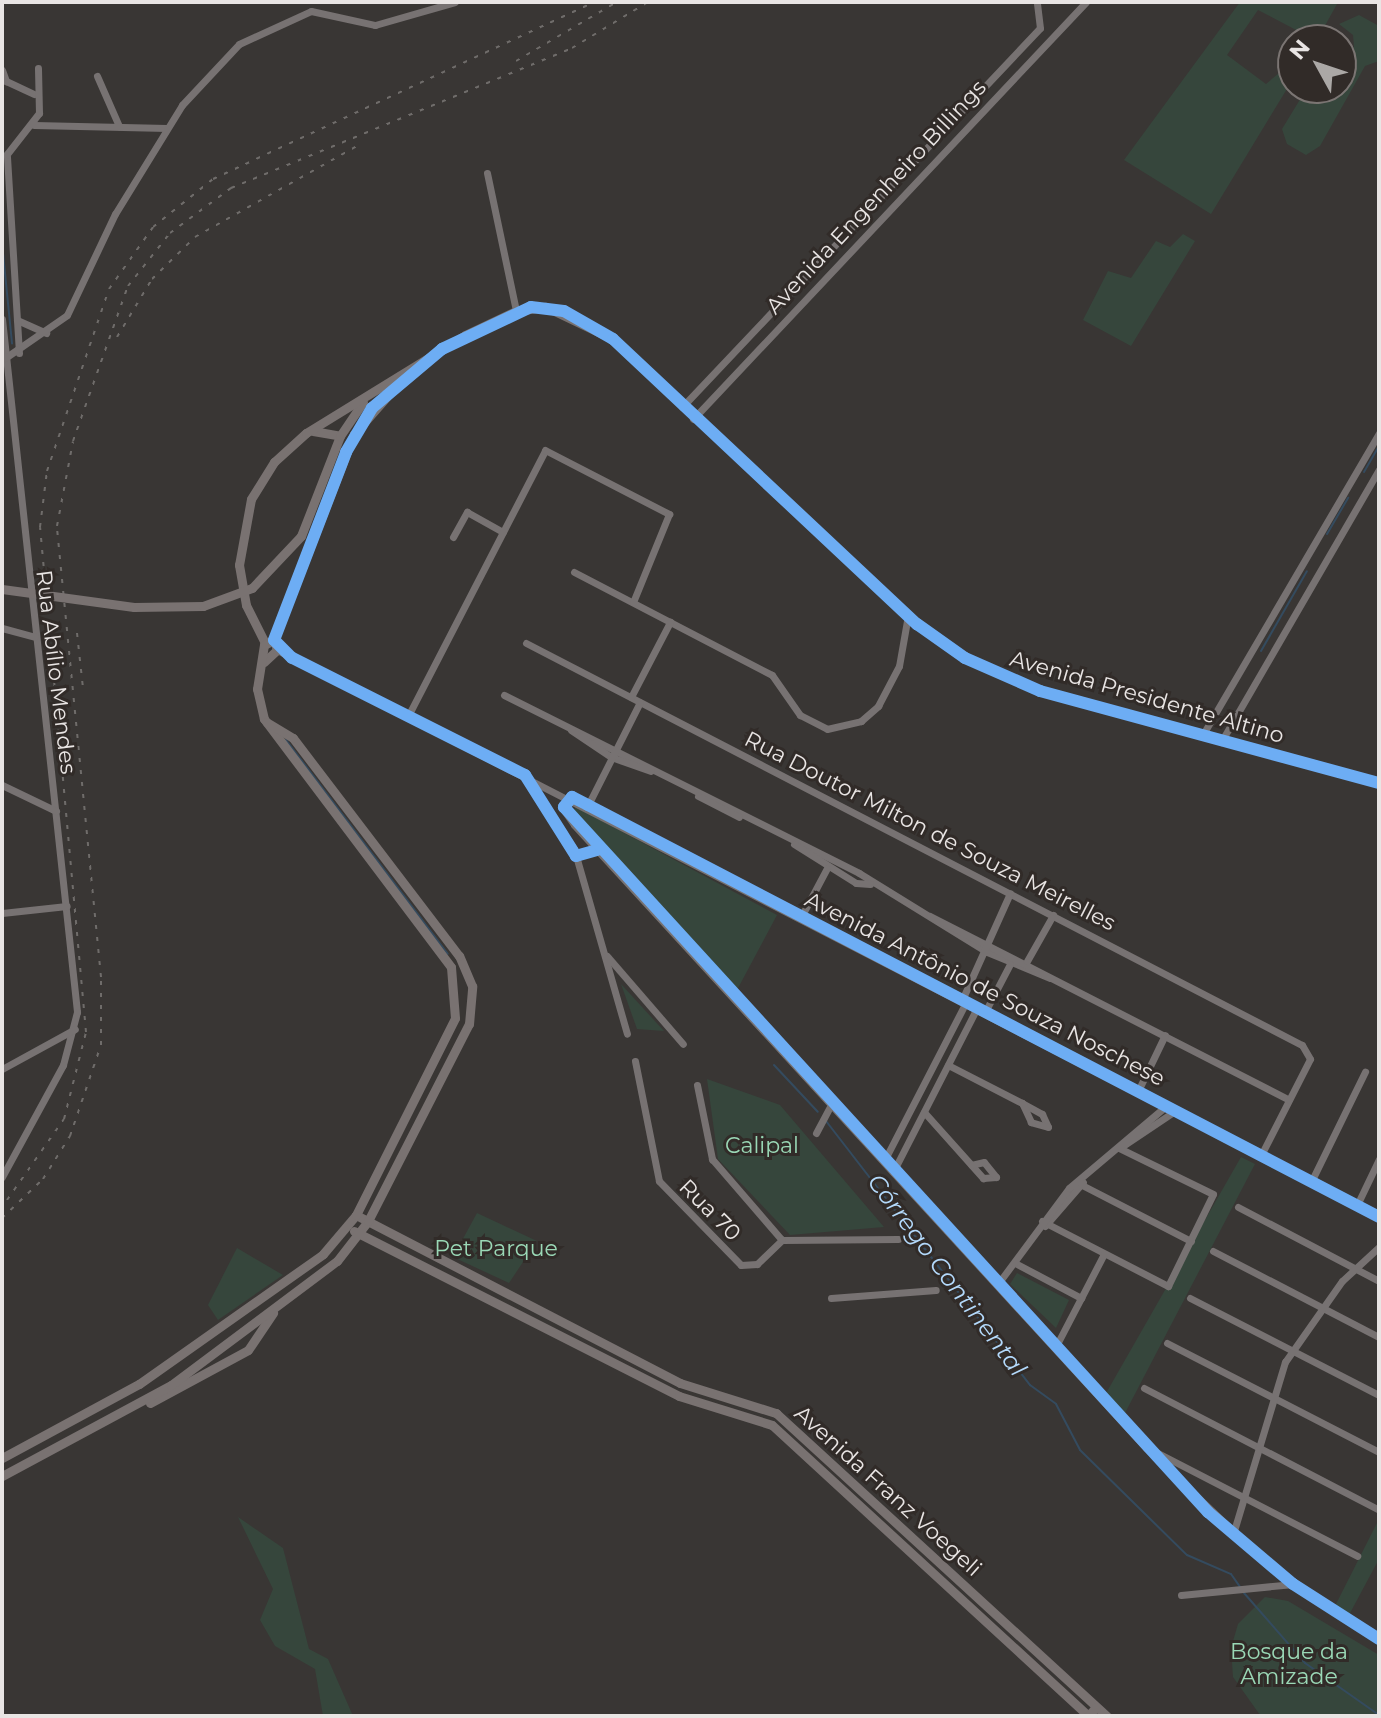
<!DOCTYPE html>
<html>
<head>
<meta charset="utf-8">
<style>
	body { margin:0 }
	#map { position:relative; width:1381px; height:1718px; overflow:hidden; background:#393634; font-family:Montserrat,sans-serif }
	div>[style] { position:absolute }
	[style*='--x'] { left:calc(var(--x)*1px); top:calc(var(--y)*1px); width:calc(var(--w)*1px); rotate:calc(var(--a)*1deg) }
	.green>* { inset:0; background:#36463c }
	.stream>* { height:2px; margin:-1px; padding:0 1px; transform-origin:1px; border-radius:1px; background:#344b5f }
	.minor>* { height:7px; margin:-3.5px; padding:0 3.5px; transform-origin:3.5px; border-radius:3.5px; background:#777272 }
	.major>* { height:9px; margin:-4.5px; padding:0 4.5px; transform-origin:4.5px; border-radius:4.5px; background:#797271 }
	.rail>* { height:2px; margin-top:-1px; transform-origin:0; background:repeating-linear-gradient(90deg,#6f6c6a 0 4px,transparent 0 12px) }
	.major-bridge>* { height:9px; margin:-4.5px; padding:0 4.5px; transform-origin:4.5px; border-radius:4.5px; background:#797271 }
	.cycleway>* { height:12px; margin:-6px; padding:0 6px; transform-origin:6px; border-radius:6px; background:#6dadf4 }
	span { translate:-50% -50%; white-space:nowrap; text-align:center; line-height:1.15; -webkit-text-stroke:6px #312b28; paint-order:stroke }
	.street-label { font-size:22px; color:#e9e5e4 }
	.park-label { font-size:22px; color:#9ad8b6 }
	.water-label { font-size:24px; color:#b3d9fb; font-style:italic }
	.frame { position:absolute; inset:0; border:4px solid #e9e5e4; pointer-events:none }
	.north { position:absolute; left:1277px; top:24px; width:80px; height:80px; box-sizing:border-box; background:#312b28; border:2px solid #7b7573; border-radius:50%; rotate:310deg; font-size:22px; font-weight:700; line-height:32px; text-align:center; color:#e9e5e4 }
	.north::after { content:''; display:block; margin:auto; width:28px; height:36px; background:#aba8a6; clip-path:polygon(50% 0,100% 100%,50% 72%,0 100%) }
</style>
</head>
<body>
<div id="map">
	<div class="green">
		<i style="clip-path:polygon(1240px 2px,1337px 4px,1317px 40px,1297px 40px,1298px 31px,1258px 10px,1227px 55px,1266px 84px,1279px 73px,1293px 79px,1211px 214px,1124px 160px)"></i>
		<i style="clip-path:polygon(1359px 15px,1379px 26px,1379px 61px,1365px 66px,1320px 146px,1306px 155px,1287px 144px,1282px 129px,1307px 88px,1341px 88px,1341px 54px,1354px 47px,1353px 35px,1339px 24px)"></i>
		<i style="clip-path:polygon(1183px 234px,1195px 241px,1131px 346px,1083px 320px,1108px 271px,1131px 278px,1156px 241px,1170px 247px)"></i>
		<i style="clip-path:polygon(576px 807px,777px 915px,737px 990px,572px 813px)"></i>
		<i style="clip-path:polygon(621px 984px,664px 1031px,637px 1029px)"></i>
		<i style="clip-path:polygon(707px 1079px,780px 1105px,884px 1227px,790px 1235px,718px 1159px)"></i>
		<i style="clip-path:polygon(1241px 1157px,1255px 1164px,1124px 1415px,1105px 1395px)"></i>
		<i style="clip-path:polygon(477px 1213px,537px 1241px,509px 1283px,453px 1257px)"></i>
		<i style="clip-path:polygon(237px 1248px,283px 1275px,218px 1320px,208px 1305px)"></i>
		<i style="clip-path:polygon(1017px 1273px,1069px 1300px,1056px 1328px,1010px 1284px)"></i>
		<i style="clip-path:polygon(238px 1517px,283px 1548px,309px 1649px,328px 1659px,353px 1716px,323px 1716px,315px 1669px,275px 1646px,260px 1620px,273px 1589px)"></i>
		<i style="clip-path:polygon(1379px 1519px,1379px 1559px,1349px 1615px,1335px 1606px)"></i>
		<i style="clip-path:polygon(1265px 1597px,1288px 1601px,1379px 1655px,1379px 1716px,1260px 1715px,1233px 1677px,1231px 1648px,1238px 1624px)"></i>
	</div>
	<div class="stream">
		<i style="--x:2;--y:243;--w:101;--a:84.3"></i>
		<i style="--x:1364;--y:472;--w:30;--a:-60"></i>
		<i style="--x:1327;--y:534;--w:42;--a:-59.7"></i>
		<i style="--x:1261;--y:651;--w:92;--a:-60.1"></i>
		<i style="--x:286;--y:740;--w:268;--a:52.9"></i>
		<i style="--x:774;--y:1065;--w:64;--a:46.9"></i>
		<i style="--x:826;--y:1121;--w:334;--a:52.3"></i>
		<i style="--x:1030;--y:1385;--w:32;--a:36"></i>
		<i style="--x:1056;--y:1404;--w:52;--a:62.4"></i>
		<i style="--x:1080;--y:1450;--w:150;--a:44.5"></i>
		<i style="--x:1187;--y:1555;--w:48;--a:23.4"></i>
		<i style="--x:1231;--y:1574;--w:16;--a:55"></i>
		<i style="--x:1244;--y:1593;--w:93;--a:48.9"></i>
		<i style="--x:1305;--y:1663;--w:90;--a:35.1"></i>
	</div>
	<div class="minor">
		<i style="--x:2;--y:70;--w:12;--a:70"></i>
		<i style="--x:6;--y:81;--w:31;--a:25"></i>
		<i style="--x:97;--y:76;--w:55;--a:66.3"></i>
		<i style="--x:34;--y:125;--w:133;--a:1.3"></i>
		<i style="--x:487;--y:173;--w:141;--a:78.1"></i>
		<i style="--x:2;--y:319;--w:697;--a:83.82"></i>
		<i style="--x:77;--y:1012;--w:55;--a:104.8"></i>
		<i style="--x:63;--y:1065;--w:128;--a:118.6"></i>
		<i style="--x:17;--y:320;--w:32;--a:24"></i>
		<i style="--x:19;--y:353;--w:199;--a:-93.5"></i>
		<i style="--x:7;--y:154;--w:52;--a:-52"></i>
		<i style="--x:39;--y:113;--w:45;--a:-91.3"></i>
		<i style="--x:5;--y:358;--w:75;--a:-34.7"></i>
		<i style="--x:67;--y:315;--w:112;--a:-64.6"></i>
		<i style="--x:115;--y:214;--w:128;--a:-58.4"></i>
		<i style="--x:182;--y:105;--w:83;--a:-46.9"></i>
		<i style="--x:239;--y:44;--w:79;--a:-24.6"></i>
		<i style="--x:311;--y:11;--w:66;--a:12.3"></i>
		<i style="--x:375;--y:25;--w:83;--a:-16"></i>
		<i style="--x:682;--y:407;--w:521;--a:-46.63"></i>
		<i style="--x:1040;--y:28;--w:26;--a:-97"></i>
		<i style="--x:693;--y:419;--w:573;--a:-46.7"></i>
		<i style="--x:453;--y:537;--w:29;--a:-61"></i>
		<i style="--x:467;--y:512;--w:41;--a:29.1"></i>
		<i style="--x:574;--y:572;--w:223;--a:27.5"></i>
		<i style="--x:772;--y:675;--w:49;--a:55"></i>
		<i style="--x:800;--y:715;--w:30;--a:27"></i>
		<i style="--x:827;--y:729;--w:35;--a:-13"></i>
		<i style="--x:861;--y:721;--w:23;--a:-41"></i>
		<i style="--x:878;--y:706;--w:45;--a:-62.3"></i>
		<i style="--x:899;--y:666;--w:52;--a:-80"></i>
		<i style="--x:2;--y:628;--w:34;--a:15"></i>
		<i style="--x:526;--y:643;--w:874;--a:27.39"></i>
		<i style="--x:1302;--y:1045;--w:16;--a:60"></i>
		<i style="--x:1310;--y:1059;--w:108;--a:117"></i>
		<i style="--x:277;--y:650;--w:1239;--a:27.23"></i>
		<i style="--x:504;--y:695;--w:397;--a:26.6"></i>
		<i style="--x:859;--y:873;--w:150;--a:31.7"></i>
		<i style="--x:987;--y:952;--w:68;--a:22.4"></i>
		<i style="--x:631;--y:697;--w:85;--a:-62.5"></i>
		<i style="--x:408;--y:716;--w:299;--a:-62.7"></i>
		<i style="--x:545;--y:450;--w:140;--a:27.3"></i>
		<i style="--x:669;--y:514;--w:95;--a:112.2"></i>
		<i style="--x:571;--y:730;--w:48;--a:34"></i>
		<i style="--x:611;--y:757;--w:42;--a:19.3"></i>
		<i style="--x:1202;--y:736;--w:351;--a:-59.7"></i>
		<i style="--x:1221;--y:742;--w:315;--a:-59.9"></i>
		<i style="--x:525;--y:775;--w:89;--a:56.5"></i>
		<i style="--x:574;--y:849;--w:192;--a:74"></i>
		<i style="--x:2;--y:785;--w:60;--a:25.7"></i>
		<i style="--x:698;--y:796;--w:46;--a:27.1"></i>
		<i style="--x:572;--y:797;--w:15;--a:127"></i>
		<i style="--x:563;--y:809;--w:19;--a:55"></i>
		<i style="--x:574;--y:825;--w:846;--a:47.44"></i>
		<i style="--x:1146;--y:1448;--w:171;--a:43.6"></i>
		<i style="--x:1270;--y:1566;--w:131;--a:33.8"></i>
		<i style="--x:588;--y:805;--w:115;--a:-63.2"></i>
		<i style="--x:794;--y:844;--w:73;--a:32.2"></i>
		<i style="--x:856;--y:883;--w:14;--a:4"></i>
		<i style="--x:2;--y:913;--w:65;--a:-6.1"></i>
		<i style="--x:930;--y:916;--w:403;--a:27.1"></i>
		<i style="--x:801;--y:917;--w:55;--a:-62"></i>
		<i style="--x:607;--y:956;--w:116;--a:49.2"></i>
		<i style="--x:1027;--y:961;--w:53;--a:-60.5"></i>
		<i style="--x:962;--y:1000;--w:117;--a:-65.8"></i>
		<i style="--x:985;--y:1012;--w:54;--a:-62.5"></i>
		<i style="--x:635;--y:1061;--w:122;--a:78.7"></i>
		<i style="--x:659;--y:1181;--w:117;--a:45.7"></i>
		<i style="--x:741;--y:1265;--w:16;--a:-4"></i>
		<i style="--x:757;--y:1264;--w:35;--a:-44"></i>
		<i style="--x:782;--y:1240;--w:116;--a:-0.5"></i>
		<i style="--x:948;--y:1065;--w:83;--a:27.2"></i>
		<i style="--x:1022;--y:1103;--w:23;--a:29"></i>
		<i style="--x:1042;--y:1114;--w:14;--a:65"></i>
		<i style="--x:1048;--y:1127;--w:18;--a:-164"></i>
		<i style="--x:1031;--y:1122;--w:21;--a:-115"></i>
		<i style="--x:2;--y:1069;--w:83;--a:-28.7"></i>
		<i style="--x:697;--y:1085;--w:76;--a:78.5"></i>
		<i style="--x:712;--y:1159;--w:107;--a:49.2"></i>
		<i style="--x:1138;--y:1091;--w:62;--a:-64.3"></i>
		<i style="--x:924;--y:1112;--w:89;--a:48.2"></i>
		<i style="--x:983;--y:1178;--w:13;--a:-4"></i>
		<i style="--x:996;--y:1177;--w:19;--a:-129"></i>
		<i style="--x:984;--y:1162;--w:13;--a:167"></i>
		<i style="--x:816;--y:1133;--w:34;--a:-62"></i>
		<i style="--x:1121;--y:1147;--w:65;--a:-33.7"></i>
		<i style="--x:884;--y:1161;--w:179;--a:-62.7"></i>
		<i style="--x:893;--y:1172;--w:184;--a:-62.9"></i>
		<i style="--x:1311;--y:1182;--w:123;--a:-63.9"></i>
		<i style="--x:1078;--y:1183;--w:127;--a:27.2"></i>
		<i style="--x:1357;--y:1205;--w:51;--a:-64.4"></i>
		<i style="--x:1238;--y:1207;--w:159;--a:27.7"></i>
		<i style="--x:1042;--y:1221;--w:142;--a:27.3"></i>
		<i style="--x:1168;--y:1286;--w:102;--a:-63.9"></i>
		<i style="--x:1213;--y:1194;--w:105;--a:-153.9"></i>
		<i style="--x:1045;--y:1226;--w:58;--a:-49.2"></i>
		<i style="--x:1213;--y:1251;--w:187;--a:27.4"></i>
		<i style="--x:1015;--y:1263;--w:75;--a:27.9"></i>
		<i style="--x:997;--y:1285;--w:121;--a:-53.4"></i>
		<i style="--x:1069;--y:1188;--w:127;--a:-40.2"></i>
		<i style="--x:831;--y:1298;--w:105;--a:-4.4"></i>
		<i style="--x:1190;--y:1298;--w:212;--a:27.2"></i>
		<i style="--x:1167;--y:1343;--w:238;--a:27.2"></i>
		<i style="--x:1055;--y:1348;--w:106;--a:-62.5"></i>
		<i style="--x:1144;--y:1388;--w:265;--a:27.4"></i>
		<i style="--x:1152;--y:1450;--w:231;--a:27.3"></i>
		<i style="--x:1233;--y:1534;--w:180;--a:-73.2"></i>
		<i style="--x:1285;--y:1362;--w:99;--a:-54.9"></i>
		<i style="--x:1342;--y:1281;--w:50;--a:-42.6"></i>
		<i style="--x:1181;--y:1595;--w:113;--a:-5.6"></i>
	</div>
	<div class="major">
		<i style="--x:648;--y:371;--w:127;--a:43.7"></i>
		<i style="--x:313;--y:431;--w:27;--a:10"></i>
		<i style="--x:301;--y:536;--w:107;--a:-68.7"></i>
		<i style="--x:340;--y:436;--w:41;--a:-55.9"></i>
		<i style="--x:274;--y:640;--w:221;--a:-68.8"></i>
		<i style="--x:354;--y:434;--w:76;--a:-48.7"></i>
		<i style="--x:265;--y:643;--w:42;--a:-116.6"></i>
		<i style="--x:246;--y:605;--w:41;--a:-99.9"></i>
		<i style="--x:239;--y:565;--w:67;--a:-79.7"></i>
		<i style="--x:251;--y:499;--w:44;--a:-58.1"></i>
		<i style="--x:274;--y:462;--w:43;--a:-42.2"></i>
		<i style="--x:306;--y:433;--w:187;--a:-31.6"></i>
		<i style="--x:465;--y:335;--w:56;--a:-25.2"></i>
		<i style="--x:516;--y:311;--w:30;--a:-8"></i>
		<i style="--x:546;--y:307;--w:74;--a:25.5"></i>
		<i style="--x:613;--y:339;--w:417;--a:43.2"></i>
		<i style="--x:917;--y:624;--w:59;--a:35.3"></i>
		<i style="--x:965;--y:658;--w:82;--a:23.7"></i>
		<i style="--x:1040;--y:691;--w:351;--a:15.2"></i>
		<i style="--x:264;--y:662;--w:18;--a:-43"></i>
		<i style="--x:277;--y:650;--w:10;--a:-107"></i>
		<i style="--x:356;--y:1215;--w:365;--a:27.4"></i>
		<i style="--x:680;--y:1383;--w:101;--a:17.4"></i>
		<i style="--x:776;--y:1413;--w:449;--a:42.5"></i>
		<i style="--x:354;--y:1231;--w:364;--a:26.9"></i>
		<i style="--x:679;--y:1396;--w:97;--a:17.3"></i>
		<i style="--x:772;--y:1425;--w:430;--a:42.6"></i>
		<i style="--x:1088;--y:1716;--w:12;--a:-48"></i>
		<i style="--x:150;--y:1403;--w:111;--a:-28.4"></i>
		<i style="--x:248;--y:1350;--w:45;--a:-56"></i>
		<i style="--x:2;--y:1458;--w:156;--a:-28.4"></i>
		<i style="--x:139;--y:1384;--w:225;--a:-35.2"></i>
		<i style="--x:323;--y:1254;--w:51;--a:-49.8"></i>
		<i style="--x:356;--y:1215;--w:220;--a:-63.3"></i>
		<i style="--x:455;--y:1018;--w:51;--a:-94.5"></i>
		<i style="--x:451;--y:967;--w:311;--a:-127"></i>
		<i style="--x:264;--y:719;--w:31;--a:-103"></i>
		<i style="--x:257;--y:689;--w:45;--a:-81"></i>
		<i style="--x:264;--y:645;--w:11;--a:-27"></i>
		<i style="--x:2;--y:1476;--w:192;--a:-28.3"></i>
		<i style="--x:171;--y:1385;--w:207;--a:-36.8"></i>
		<i style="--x:337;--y:1261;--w:51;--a:-52.2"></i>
		<i style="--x:368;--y:1221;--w:221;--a:-62.9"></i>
		<i style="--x:469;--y:1024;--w:38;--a:-85"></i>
		<i style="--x:472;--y:986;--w:33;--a:-113"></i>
		<i style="--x:459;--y:956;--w:274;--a:-127.3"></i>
		<i style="--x:293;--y:738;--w:31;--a:-149"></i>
	</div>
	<div class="rail">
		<i style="--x:516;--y:61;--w:117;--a:-30.3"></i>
		<i style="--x:117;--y:337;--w:68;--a:-58.9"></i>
		<i style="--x:152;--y:279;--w:60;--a:-44.3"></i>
		<i style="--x:195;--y:237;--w:188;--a:-29.3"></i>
		<i style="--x:77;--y:633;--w:55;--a:83.8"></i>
		<i style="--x:7;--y:1200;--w:99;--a:-54.9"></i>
		<i style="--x:64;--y:1119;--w:90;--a:-75.8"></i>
		<i style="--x:86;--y:1032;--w:507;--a:-95.2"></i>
		<i style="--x:40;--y:527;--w:56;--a:-82.9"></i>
		<i style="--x:47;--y:471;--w:192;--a:-71.2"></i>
		<i style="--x:109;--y:289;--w:76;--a:-54.6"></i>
		<i style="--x:153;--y:227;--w:77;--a:-38.7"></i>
		<i style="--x:213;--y:179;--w:421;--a:-24.9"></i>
		<i style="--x:2;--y:1218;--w:57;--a:-43.6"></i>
		<i style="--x:43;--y:1179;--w:51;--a:-57.9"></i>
		<i style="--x:70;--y:1136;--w:96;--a:-71.2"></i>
		<i style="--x:101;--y:1045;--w:68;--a:-90"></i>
		<i style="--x:101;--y:977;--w:453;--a:-95.6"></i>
		<i style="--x:57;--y:526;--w:86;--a:-79.3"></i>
		<i style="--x:73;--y:441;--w:164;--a:-70.5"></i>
		<i style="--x:128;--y:286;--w:68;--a:-51.6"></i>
		<i style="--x:170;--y:233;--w:76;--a:-36.4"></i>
		<i style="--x:231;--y:188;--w:369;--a:-22.3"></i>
		<i style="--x:572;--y:48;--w:89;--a:-31.2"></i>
	</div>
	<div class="major-bridge">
		<i style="--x:2;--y:589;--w:133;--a:7.8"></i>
		<i style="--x:134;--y:607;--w:69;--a:-0.8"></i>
		<i style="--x:203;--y:606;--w:52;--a:-20.2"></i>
		<i style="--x:252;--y:588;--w:71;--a:-46.7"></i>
	</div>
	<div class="cycleway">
		<i style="--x:597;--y:850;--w:22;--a:164"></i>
		<i style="--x:576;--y:856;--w:96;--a:-122.2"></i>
		<i style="--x:525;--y:775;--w:261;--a:-153.3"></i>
		<i style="--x:292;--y:658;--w:25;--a:-135"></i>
		<i style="--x:274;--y:640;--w:201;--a:-69"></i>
		<i style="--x:346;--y:452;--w:51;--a:-59.4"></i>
		<i style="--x:372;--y:408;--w:92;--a:-40.1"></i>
		<i style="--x:442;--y:349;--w:98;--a:-25.3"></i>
		<i style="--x:531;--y:307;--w:33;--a:7"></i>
		<i style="--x:564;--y:311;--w:56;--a:29.7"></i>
		<i style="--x:613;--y:339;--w:417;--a:43.2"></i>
		<i style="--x:917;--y:624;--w:59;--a:35.3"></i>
		<i style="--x:965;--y:658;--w:82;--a:23.7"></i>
		<i style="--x:1040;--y:691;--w:351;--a:15.2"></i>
		<i style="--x:1379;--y:1217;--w:892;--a:-152.49"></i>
		<i style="--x:588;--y:805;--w:18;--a:-153"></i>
		<i style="--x:572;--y:797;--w:13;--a:129"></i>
		<i style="--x:564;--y:807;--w:955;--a:47.59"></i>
		<i style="--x:1208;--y:1512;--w:111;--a:40.3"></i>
		<i style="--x:1293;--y:1584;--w:102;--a:32.6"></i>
	</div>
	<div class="street-label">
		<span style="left:876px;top:197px;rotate:-47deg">Avenida Engenheiro Billings</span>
		<span style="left:56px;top:672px;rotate:83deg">Rua Abílio Mendes</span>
		<span style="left:1147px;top:697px;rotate:16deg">Avenida Presidente Altino</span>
		<span style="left:930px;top:831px;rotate:27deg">Rua Doutor Milton de Souza Meirelles</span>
		<span style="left:985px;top:989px;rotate:27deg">Avenida Antônio de Souza Noschese</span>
		<span style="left:710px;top:1210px;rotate:45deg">Rua 70</span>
		<span style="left:888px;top:1491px;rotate:42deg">Avenida Franz Voegeli</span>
	</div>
	<div class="park-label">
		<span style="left:762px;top:1146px">Calipal</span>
		<span style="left:496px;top:1249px">Pet Parque</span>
		<span style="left:1289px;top:1664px">Bosque da<br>Amizade</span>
	</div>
	<div class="water-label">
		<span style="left:947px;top:1275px;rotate:53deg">Córrego Continental</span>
	</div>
	<div class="frame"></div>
	<div class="north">N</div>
</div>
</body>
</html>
